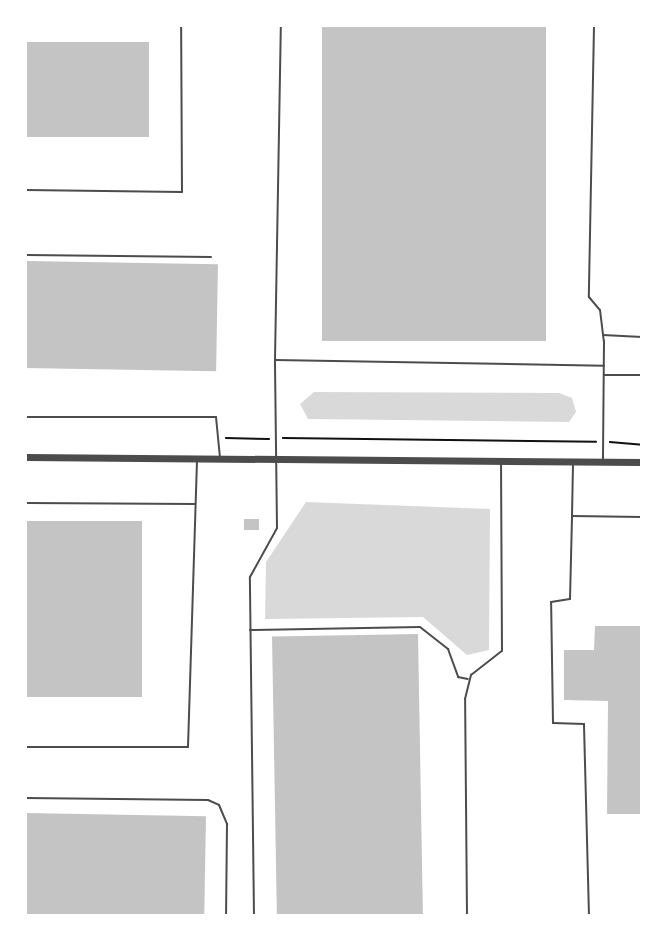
<!DOCTYPE html>
<html>
<head>
<meta charset="utf-8">
<style>
	body { margin:0 }
	#map { position:relative; width:667px; height:941px; overflow:hidden; background:#fff; font-family:Karla,sans-serif }
	div>[style] { position:absolute }
	[style*='--x'] { left:calc(var(--x)*1px); top:calc(var(--y)*1px); width:calc(var(--w)*1px); rotate:calc(var(--a)*1deg) }
	.water>* { inset:0; background:#d9d9d9 }
	.building>* { inset:0; background:#c4c4c4; transform-origin:0 0 }
	.path>* { height:1.5px; margin:-0.75px; padding:0 0.75px; transform-origin:0.75px; border-radius:0.75px; background:#111 }
	.service>* { height:2px; margin:-1px; padding:0 1px; transform-origin:1px; border-radius:1px; background:#4c4c4c }
	.tertiary>* { height:7px; margin:-3.5px; padding:0 3.5px; transform-origin:3.5px; border-radius:3.5px; background:#4c4c4c }
	span { translate:-50% -50%; white-space:nowrap; text-align:center; line-height:1.15; -webkit-text-stroke:6px #fff; paint-order:stroke }
	.frame { position:absolute; inset:0; border:27px solid #fff; pointer-events:none }
</style>
</head>
<body>
<div id="map">
	<div class="water">
		<i style="clip-path:polygon(314px 392px,559px 393px,572px 398px,576px 412px,569px 422px,308px 419px,300px 404px)"></i>
		<i style="clip-path:polygon(306px 502px,490px 509px,489px 650px,467px 655px,423px 617px,265px 619px,266px 562px)"></i>
	</div>
	<div class="building">
		<i style="left:322px;top:26px;width:224px;height:315px"></i>
		<i style="left:26px;top:42px;width:123px;height:95px"></i>
		<i style="left:26px;top:261px;width:192px;height:107px;rotate:1deg"></i>
		<i style="left:244px;top:519px;width:15px;height:11px"></i>
		<i style="left:26px;top:521px;width:116px;height:176px"></i>
		<i style="clip-path:polygon(595px 626px,642px 626px,642px 814px,607px 814px,608px 701px,564px 700px,564px 650px,594px 650px)"></i>
		<i style="left:418px;top:634px;width:282px;height:146px;rotate:89deg"></i>
		<i style="left:26px;top:813px;width:180px;height:103px;rotate:1deg"></i>
	</div>
	<div class="path">
		<i style="--x:226;--y:438;--w:43;--a:1.3"></i>
		<i style="--x:283;--y:438;--w:313;--a:0.7"></i>
		<i style="--x:610;--y:442;--w:32;--a:5"></i>
	</div>
	<div class="service">
		<i style="--x:594;--y:26;--w:271;--a:91.1"></i>
		<i style="--x:589;--y:297;--w:17;--a:50"></i>
		<i style="--x:600;--y:310;--w:31;--a:83"></i>
		<i style="--x:604;--y:341;--w:118;--a:90.5"></i>
		<i style="--x:26;--y:190;--w:156;--a:0.7"></i>
		<i style="--x:182;--y:192;--w:166;--a:-90.3"></i>
		<i style="--x:26;--y:255;--w:185;--a:0.6"></i>
		<i style="--x:603;--y:335;--w:39;--a:3"></i>
		<i style="--x:275;--y:360;--w:334;--a:-89"></i>
		<i style="--x:604;--y:375;--w:38;--a:0"></i>
		<i style="--x:26;--y:417;--w:190;--a:0"></i>
		<i style="--x:216;--y:417;--w:41;--a:84.4"></i>
		<i style="--x:26;--y:503;--w:169;--a:0.3"></i>
		<i style="--x:572;--y:516;--w:54;--a:-88.9"></i>
		<i style="--x:250;--y:630;--w:170;--a:-1"></i>
		<i style="--x:420;--y:627;--w:36;--a:38"></i>
		<i style="--x:448;--y:649;--w:30;--a:70"></i>
		<i style="--x:458;--y:677;--w:10;--a:11"></i>
		<i style="--x:26;--y:747;--w:162;--a:0"></i>
		<i style="--x:188;--y:747;--w:287;--a:-88.2"></i>
		<i style="--x:26;--y:798;--w:182;--a:0.6"></i>
		<i style="--x:208;--y:800;--w:12;--a:24"></i>
		<i style="--x:219;--y:805;--w:21;--a:67"></i>
		<i style="--x:227;--y:824;--w:92;--a:90.6"></i>
		<i style="--x:254;--y:916;--w:339;--a:-90.7"></i>
		<i style="--x:250;--y:577;--w:56;--a:-61.1"></i>
		<i style="--x:277;--y:528;--w:168;--a:-90.7"></i>
		<i style="--x:275;--y:360;--w:329;--a:1"></i>
		<i style="--x:467;--y:916;--w:217;--a:-90.5"></i>
		<i style="--x:465;--y:699;--w:25;--a:-76"></i>
		<i style="--x:471;--y:675;--w:39;--a:-38"></i>
		<i style="--x:502;--y:651;--w:188;--a:-90.3"></i>
		<i style="--x:589;--y:916;--w:192;--a:-91.5"></i>
		<i style="--x:584;--y:724;--w:31;--a:-178"></i>
		<i style="--x:553;--y:723;--w:121;--a:-90.9"></i>
		<i style="--x:551;--y:602;--w:19;--a:-9"></i>
		<i style="--x:570;--y:599;--w:83;--a:-88.6"></i>
		<i style="--x:572;--y:516;--w:70;--a:0.8"></i>
	</div>
	<div class="tertiary">
		<i style="--x:26;--y:457;--w:616;--a:0.47"></i>
	</div>
	<div class="frame"></div>
</div>
</body>
</html>
